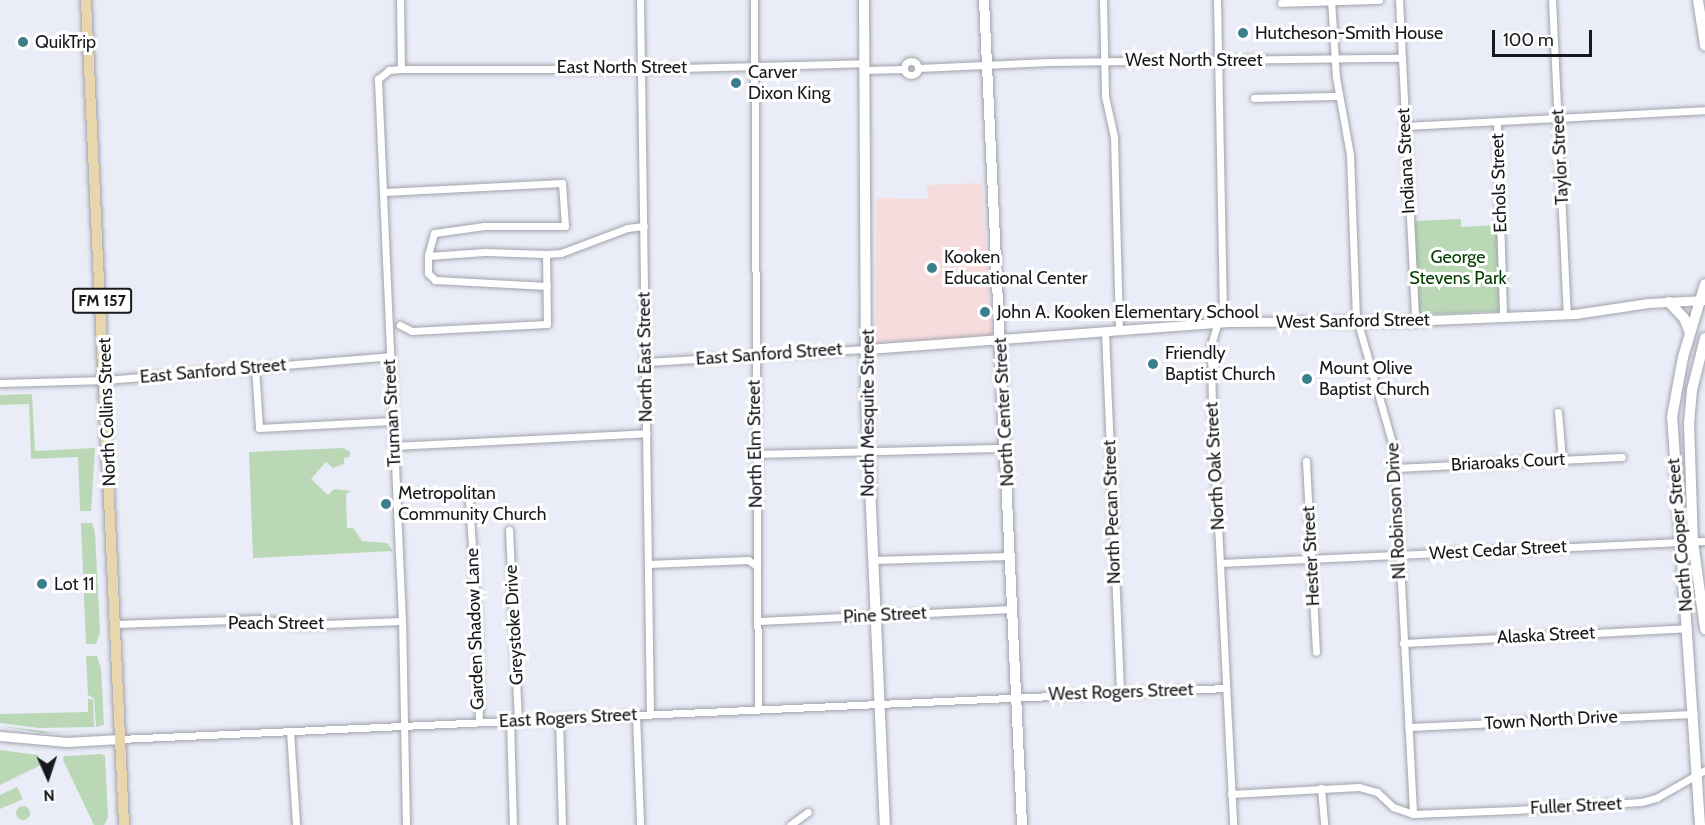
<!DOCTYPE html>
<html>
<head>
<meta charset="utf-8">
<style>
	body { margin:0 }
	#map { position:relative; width:1705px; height:825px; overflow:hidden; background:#eaedf7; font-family:Cabin,sans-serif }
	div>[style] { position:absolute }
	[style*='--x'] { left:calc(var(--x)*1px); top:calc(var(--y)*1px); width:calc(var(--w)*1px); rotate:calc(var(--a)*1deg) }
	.education>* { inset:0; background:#f7dcdd }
	.green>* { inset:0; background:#bad8b6 }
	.round { border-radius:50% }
	.roads { filter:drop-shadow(0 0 2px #a0a2ac) drop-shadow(0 0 2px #a0a2ac) }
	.minor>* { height:7px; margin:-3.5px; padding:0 3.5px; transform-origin:3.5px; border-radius:3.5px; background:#fff }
	.minor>.ring { margin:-3.5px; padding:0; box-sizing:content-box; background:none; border:7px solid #fff; border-radius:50% }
	.tertiary>* { height:9px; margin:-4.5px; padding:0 4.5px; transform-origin:4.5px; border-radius:4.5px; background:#fff }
	.secondary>* { height:10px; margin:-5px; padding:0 5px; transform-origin:5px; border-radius:5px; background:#fff }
	.primary>* { height:10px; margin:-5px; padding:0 5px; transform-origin:5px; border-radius:5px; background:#e8d7ad }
	.dots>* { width:16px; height:16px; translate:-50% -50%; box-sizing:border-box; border:3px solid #fff; border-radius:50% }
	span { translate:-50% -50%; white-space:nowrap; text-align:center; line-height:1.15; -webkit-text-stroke:6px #fff; paint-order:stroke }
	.shield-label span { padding:2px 4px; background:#fff; border:2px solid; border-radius:4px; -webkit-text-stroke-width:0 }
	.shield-label { font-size:16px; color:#18191d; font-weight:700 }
	.poi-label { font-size:18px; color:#18191d }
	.left { translate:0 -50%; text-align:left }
	.street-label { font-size:18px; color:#18191d }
	.park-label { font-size:18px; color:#044000 }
	.north { position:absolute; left:18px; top:747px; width:60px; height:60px; -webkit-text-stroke:4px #fff; paint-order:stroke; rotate:177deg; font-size:16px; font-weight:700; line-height:24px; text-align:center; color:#18191d }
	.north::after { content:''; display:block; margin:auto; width:21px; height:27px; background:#18191d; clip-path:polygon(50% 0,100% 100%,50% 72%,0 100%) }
	.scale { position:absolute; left:1492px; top:30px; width:100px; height:27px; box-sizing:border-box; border:3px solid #18191d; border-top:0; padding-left:8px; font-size:18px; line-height:21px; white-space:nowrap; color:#18191d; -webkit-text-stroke:4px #fff; paint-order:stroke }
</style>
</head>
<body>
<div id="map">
	<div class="education">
		<i style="clip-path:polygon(982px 183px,992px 336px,876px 343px,876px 198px,928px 199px,927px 185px)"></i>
	</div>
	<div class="green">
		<i style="clip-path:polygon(1461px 219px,1461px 227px,1497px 225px,1502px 311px,1418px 315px,1413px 221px)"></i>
		<i style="clip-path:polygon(32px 394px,35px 451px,95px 448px,91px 511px,80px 511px,78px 457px,31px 459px,29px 404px,0 405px,0 395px)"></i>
		<i style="clip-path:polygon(343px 448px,350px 452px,350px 457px,344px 458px,344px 464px,333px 468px,326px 462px,311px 479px,328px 495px,334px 489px,351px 491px,346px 494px,347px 528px,353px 528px,362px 541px,387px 543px,393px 551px,253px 558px,249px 452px)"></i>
		<i style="clip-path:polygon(81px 523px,92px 523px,95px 533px,100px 633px,96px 644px,86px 644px)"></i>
		<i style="clip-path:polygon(86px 656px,97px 656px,101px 668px,104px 725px,96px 727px,94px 698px,88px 695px)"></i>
		<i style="clip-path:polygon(88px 699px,93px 699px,94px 727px,39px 728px,0 723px,0 714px,88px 712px)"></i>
		<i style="clip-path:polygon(0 726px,51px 732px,100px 730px,42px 733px)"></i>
		<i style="clip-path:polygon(0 750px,38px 755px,41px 765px,0 785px)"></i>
		<i style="clip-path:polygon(101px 754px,105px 756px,108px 817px,104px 825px,94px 825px,63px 760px,64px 756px)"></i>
		<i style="clip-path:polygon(17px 787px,23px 799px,0 809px,0 795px)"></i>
		<i class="round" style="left:16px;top:806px;width:14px;height:14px"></i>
	</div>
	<div class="roads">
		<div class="minor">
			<i style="--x:400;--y:0;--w:69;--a:89.2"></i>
			<i style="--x:640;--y:0;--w:714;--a:89.2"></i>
			<i style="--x:754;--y:0;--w:709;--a:89.68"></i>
			<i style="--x:1103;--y:0;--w:96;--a:88.8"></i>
			<i style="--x:1105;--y:96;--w:42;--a:77.6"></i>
			<i style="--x:1114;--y:137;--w:193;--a:88.5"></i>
			<i style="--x:1217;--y:0;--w:304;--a:88.9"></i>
			<i style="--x:1223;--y:304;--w:43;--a:106.3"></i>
			<i style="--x:1211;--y:345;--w:61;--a:89.1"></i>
			<i style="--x:1212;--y:406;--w:420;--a:87.1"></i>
			<i style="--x:1331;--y:0;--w:77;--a:86.3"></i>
			<i style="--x:1336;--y:77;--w:79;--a:79.8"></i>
			<i style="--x:1350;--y:155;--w:161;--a:87.9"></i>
			<i style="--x:1356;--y:316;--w:138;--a:74.1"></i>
			<i style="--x:1394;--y:449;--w:365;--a:87"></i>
			<i style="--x:1399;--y:0;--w:321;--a:87.1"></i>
			<i style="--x:1552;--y:0;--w:314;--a:87.3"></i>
			<i style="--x:1281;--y:3;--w:98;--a:-1.8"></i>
			<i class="ring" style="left:904px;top:61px;width:7px;height:7px"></i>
			<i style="--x:919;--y:68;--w:130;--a:-2.6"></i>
			<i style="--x:1049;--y:62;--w:352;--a:-0.7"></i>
			<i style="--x:864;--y:70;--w:40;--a:-1.4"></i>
			<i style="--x:1254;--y:98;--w:84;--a:-1.4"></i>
			<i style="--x:1497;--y:122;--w:195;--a:88.2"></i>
			<i style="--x:1404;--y:126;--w:301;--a:-3"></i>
			<i style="--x:384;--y:192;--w:178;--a:-2.9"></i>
			<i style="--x:562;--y:183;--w:43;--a:86"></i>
			<i style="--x:565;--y:226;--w:81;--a:180"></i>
			<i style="--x:484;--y:226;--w:50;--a:172"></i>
			<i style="--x:434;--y:233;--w:23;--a:105"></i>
			<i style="--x:428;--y:255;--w:18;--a:90"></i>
			<i style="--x:428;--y:273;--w:10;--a:45"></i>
			<i style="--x:435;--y:280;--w:112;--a:3.1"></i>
			<i style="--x:428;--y:256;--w:57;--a:-4"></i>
			<i style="--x:485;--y:252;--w:61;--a:1.9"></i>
			<i style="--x:400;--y:325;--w:13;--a:27"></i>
			<i style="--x:412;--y:331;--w:135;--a:-3"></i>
			<i style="--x:547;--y:324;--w:70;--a:-90.8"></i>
			<i style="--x:546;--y:254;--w:15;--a:-4"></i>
			<i style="--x:561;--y:253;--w:71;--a:-20.7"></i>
			<i style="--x:627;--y:228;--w:17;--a:-7"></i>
			<i style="--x:1105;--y:332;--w:360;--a:87.6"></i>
			<i style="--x:646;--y:362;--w:222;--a:-3.4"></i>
			<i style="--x:255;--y:367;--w:61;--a:86.2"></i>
			<i style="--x:259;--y:428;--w:133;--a:-3"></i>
			<i style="--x:0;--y:383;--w:106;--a:-1.6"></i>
			<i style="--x:106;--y:380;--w:284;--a:-4.8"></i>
			<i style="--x:1558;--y:412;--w:48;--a:85.2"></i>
			<i style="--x:393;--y:446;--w:254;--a:-2.9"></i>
			<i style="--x:754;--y:454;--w:252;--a:-1.4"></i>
			<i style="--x:1306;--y:461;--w:191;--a:87"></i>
			<i style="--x:1394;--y:468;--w:228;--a:-2.8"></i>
			<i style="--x:469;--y:501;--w:119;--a:86.2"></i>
			<i style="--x:477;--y:620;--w:102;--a:88.9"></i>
			<i style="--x:509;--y:530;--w:190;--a:87.3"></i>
			<i style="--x:872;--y:560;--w:138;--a:-1.7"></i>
			<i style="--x:1220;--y:563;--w:485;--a:-2.6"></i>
			<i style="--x:648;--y:564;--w:100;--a:-2.3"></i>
			<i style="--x:748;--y:560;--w:11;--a:34"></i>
			<i style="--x:757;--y:621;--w:256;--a:-2.7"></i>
			<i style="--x:115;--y:624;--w:146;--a:-2"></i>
			<i style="--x:261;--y:619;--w:37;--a:9"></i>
			<i style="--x:298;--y:625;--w:104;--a:-2.2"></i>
			<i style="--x:1403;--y:643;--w:285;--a:-3"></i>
			<i style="--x:636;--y:714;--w:111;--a:87.9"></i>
			<i style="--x:559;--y:718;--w:107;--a:88.4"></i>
			<i style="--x:510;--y:720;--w:105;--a:88.4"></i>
			<i style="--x:1408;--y:727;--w:286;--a:-2.6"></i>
			<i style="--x:290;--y:731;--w:94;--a:86.3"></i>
			<i style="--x:120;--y:739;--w:1107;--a:-2.64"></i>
			<i style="--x:1321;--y:788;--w:37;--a:85"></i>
			<i style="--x:1231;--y:794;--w:128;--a:-3.1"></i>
			<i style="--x:1359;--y:787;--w:19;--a:16"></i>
			<i style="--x:1377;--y:792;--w:22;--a:43"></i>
			<i style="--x:1393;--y:807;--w:21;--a:19"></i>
			<i style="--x:1413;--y:814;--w:102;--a:-2.2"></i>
			<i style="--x:1515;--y:810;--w:126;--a:-3.6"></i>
			<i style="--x:1641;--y:802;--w:16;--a:-15"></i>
			<i style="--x:1656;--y:798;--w:56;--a:-29.7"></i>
			<i style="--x:406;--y:825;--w:204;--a:-91.1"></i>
			<i style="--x:402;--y:621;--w:543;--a:-92.54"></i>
			<i style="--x:378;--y:79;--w:14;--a:-39"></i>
			<i style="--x:389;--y:70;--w:12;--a:-5"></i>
			<i style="--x:401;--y:69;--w:241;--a:0"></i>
			<i style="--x:642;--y:69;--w:222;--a:-1.5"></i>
			<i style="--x:790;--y:825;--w:22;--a:-36"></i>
		</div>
		<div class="tertiary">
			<i style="--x:868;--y:349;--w:361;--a:-4.3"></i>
			<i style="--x:1228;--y:322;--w:179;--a:-0.3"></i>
			<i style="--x:1407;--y:321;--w:168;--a:-2.4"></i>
			<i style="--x:1575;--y:314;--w:74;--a:-8.6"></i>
			<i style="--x:1648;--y:303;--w:57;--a:-3"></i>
			<i style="--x:0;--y:736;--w:67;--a:5.1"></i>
			<i style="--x:67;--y:742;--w:53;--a:-3.2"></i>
		</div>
		<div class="secondary">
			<i style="--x:864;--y:0;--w:394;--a:89.7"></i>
			<i style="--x:866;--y:394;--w:431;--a:87.5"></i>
			<i style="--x:984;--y:0;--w:826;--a:87.36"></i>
			<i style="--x:1698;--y:0;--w:46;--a:81.2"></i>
			<i style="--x:1669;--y:302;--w:22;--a:47"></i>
			<i style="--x:1684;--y:318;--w:16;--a:68"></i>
			<i style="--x:1705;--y:338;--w:54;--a:104"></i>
			<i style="--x:1692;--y:390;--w:33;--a:95"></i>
			<i style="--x:1689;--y:423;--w:119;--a:88.1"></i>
			<i style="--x:1693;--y:542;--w:88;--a:82.1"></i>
			<i style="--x:1700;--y:825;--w:409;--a:-93.9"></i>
			<i style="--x:1672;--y:417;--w:61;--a:-79.6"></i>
			<i style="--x:1683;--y:357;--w:76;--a:-73.2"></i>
		</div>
		<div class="primary">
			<i style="--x:86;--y:0;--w:826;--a:87.36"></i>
		</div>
	</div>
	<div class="dots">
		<i style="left:1243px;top:33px;background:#3a7f8c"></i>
		<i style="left:23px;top:42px;background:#3a7f8c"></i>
		<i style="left:736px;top:83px;background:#3a7f8c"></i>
		<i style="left:932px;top:268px;background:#3a7f8c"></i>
		<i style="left:985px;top:312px;background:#3a7f8c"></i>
		<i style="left:1153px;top:364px;background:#3a7f8c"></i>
		<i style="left:1307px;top:379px;background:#3a7f8c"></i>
		<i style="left:386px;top:504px;background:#3a7f8c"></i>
		<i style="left:42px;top:584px;background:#3a7f8c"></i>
	</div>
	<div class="shield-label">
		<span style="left:102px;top:301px">FM 157</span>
	</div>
	<div class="poi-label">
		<span class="left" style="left:1255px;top:33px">Hutcheson-Smith House</span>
		<span class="left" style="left:35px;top:42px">QuikTrip</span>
		<span class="left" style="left:748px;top:83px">Carver<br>Dixon King</span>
		<span class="left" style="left:944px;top:268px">Kooken<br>Educational Center</span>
		<span class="left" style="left:997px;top:312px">John A. Kooken Elementary School</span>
		<span class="left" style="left:1165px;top:364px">Friendly<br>Baptist Church</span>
		<span class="left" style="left:1319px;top:379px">Mount Olive<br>Baptist Church</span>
		<span class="left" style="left:398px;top:504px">Metropolitan<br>Community Church</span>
		<span class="left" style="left:54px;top:584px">Lot 11</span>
	</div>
	<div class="street-label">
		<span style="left:1194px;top:60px">West North Street</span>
		<span style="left:622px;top:67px">East North Street</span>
		<span style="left:1560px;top:157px;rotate:-93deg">Taylor Street</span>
		<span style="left:1406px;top:161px;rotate:-93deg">Indiana Street</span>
		<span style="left:1499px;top:183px;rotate:-92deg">Echols Street</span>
		<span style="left:1353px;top:321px;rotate:-1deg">West Sanford Street</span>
		<span style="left:769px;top:354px;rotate:-4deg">East Sanford Street</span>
		<span style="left:645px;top:357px;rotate:-91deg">North East Street</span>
		<span style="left:213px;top:371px;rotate:-5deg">East Sanford Street</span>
		<span style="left:107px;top:412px;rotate:-92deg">North Collins Street</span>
		<span style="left:1004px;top:412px;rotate:-93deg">North Center Street</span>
		<span style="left:392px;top:413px;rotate:-93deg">Truman Street</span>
		<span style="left:868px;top:413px;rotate:-90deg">North Mesquite Street</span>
		<span style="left:755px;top:444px;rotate:-91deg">North Elm Street</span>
		<span style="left:1508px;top:462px;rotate:-3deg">Briaroaks Court</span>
		<span style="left:1215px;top:466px;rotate:-93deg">North Oak Street</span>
		<span style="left:1396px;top:511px;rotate:-93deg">Nl Robinson Drive</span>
		<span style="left:1112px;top:512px;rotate:-92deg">North Pecan Street</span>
		<span style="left:1680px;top:535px;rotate:-95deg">North Cooper Street</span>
		<span style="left:1498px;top:550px;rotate:-3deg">West Cedar Street</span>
		<span style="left:1311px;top:556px;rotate:-93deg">Hester Street</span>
		<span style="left:885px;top:615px;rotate:-3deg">Pine Street</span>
		<span style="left:276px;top:623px">Peach Street</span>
		<span style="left:514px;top:625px;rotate:-93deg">Greystoke Drive</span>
		<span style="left:475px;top:629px;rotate:-92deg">Garden Shadow Lane</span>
		<span style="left:1546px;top:635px;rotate:-3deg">Alaska Street</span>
		<span style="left:1121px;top:692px;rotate:-2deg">West Rogers Street</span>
		<span style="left:568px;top:718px;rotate:-3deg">East Rogers Street</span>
		<span style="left:1551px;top:720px;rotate:-3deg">Town North Drive</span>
		<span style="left:1576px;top:806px;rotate:-3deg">Fuller Street</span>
	</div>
	<div class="park-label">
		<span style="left:1458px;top:268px">George<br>Stevens Park</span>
	</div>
	<div class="north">N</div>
	<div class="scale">100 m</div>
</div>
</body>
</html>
